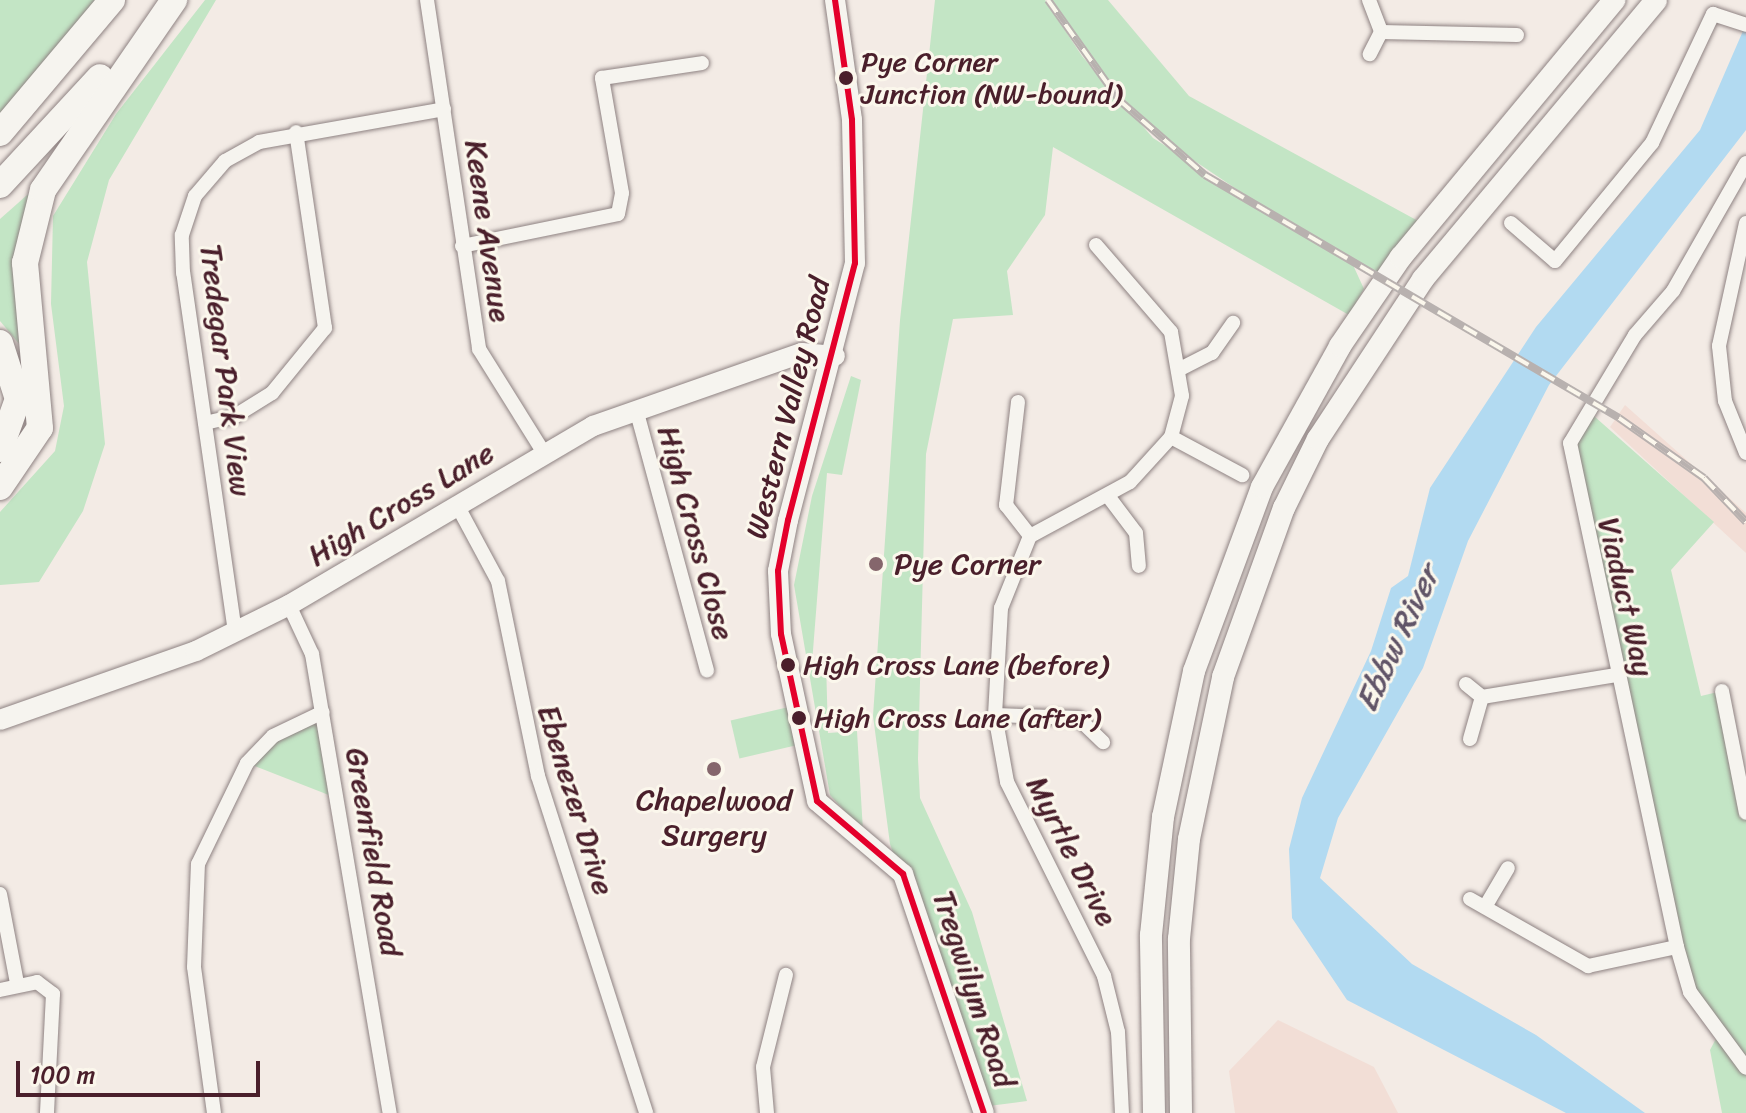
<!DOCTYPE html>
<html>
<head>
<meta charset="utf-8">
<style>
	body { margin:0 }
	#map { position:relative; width:1746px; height:1113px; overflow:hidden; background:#f3ebe5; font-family:Sriracha,sans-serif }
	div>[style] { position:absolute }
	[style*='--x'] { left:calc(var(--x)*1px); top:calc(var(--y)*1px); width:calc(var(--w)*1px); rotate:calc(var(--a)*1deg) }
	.built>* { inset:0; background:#f2ded6 }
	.green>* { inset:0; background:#c3e5c5; transform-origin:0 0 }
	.water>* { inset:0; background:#b2daf1 }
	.roads { filter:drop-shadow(0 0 2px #8e8282) drop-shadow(0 0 2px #8e8282) }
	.street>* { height:14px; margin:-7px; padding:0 7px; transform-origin:7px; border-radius:7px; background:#f6f4ef }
	.secondary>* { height:20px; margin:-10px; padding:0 10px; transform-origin:10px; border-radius:10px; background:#f6f4ef }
	.primary>* { height:22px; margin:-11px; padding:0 11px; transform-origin:11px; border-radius:11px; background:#f6f4ef }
	.highway>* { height:26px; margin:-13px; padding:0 13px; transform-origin:13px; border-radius:13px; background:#f6f4ef }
	.rail>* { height:8px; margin-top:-4px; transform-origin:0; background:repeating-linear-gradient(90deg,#fbf7ec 0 15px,#b8b1af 0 30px); box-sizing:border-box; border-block:2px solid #b8b1af }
	.bus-1>* { height:6px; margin:-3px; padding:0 3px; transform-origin:3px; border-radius:3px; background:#e4002b }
	.dots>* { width:22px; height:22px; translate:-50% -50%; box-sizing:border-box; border:4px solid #fbf7ec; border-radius:50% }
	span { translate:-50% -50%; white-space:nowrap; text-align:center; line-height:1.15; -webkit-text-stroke:6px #fbf7ec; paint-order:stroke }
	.bus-label { font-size:28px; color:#4a1f2b }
	.left { translate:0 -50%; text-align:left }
	.street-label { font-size:30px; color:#4a1f2b }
	.poi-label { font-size:30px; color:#4a1f2b }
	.water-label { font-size:32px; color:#615568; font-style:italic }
	.scale { position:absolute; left:16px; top:1061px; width:244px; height:36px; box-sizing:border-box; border:4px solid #4a1f2b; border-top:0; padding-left:10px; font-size:24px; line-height:28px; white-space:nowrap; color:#4a1f2b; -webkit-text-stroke:6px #fbf7ec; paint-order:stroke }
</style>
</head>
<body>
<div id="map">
	<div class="built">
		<i style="clip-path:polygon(1625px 405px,1746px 513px,1746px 553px,1610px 427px)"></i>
		<i style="clip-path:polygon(1278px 1020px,1374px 1067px,1398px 1113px,1235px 1113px,1229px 1071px)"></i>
	</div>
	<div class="green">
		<i style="clip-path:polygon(0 0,98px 0,0 115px)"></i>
		<i style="clip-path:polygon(205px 0,216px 0,109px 180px,87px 262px,105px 444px,83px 511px,39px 582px,0 585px,0 512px,55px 451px,64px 406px,51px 304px,53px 216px,116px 114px)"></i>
		<i style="clip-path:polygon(935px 0,1045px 0,1082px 56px,1153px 138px,1353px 265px,1364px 289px,1349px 315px,1053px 147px,1045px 215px,1007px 271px,1013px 315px,953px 319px,926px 454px,918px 759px,920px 798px,972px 912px,1027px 1101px,981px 1107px,890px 844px,873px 716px,900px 320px)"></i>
		<i style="clip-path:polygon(1050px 0,1108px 0,1189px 96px,1420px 222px,1379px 273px,1278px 217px,1156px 135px,1084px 54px)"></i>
		<i style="clip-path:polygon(35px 188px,20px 345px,0 321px,0 219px)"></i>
		<i style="clip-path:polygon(851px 376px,861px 380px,842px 475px,827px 473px,812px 663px,826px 662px,828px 733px,857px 731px,863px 831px,830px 795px,794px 585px,812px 496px)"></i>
		<i style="clip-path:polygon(1586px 409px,1714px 522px,1671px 570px,1701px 696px,1722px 691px,1746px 813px,1746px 1113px,1722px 1113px,1710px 1050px,1719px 1033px,1690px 992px,1570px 466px)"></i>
		<i style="left:793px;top:706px;width:39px;height:64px;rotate:77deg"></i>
		<i style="clip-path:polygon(323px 712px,339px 799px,247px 763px,273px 736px)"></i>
	</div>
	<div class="water">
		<i style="clip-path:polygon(1746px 24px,1746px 130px,1549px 385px,1468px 541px,1423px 668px,1338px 818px,1320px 878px,1412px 964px,1536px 1035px,1645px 1113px,1566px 1113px,1347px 1000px,1292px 918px,1289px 849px,1302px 798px,1371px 651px,1391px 588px,1408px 576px,1430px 488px,1536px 327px,1700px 130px)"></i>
	</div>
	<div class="roads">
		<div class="street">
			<i style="--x:427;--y:0;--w:353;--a:81.5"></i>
			<i style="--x:479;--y:349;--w:123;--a:58"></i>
			<i style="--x:1369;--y:0;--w:34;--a:69"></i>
			<i style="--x:1381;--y:32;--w:25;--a:117"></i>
			<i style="--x:1381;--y:32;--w:136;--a:1.3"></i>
			<i style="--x:1746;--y:163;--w:147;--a:119.7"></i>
			<i style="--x:1673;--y:291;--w:58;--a:130.8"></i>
			<i style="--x:1635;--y:335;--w:126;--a:121"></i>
			<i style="--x:1570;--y:443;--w:515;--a:78.01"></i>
			<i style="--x:1677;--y:947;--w:47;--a:73.9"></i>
			<i style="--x:1690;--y:992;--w:94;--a:53.6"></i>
			<i style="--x:1511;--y:223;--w:58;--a:40.8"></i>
			<i style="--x:1555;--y:261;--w:153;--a:-50.6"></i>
			<i style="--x:1652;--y:143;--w:143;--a:-64.7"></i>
			<i style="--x:1713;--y:14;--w:35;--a:18"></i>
			<i style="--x:1746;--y:223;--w:126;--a:102.4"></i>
			<i style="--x:1719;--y:346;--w:55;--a:83.8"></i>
			<i style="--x:1725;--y:401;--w:56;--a:68"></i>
			<i style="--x:1096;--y:245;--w:115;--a:49.2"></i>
			<i style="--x:1171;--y:332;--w:65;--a:80.2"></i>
			<i style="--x:1182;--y:396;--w:42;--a:105"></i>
			<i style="--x:1171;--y:437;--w:61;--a:132.3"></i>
			<i style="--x:1130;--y:482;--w:114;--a:151.6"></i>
			<i style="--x:1030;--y:536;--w:78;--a:111.9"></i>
			<i style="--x:1001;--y:608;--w:107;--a:93.2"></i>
			<i style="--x:995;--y:715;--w:68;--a:79.8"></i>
			<i style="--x:1007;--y:782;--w:217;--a:63.4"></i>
			<i style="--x:1104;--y:976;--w:58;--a:76"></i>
			<i style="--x:1118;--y:1032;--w:81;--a:87.2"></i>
			<i style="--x:462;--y:246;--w:159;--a:-11.6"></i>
			<i style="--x:618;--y:214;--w:21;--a:-79"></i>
			<i style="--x:622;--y:193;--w:117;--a:-99.9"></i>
			<i style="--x:602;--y:78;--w:101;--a:-8.5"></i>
			<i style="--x:1182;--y:368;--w:34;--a:-27"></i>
			<i style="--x:1212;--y:353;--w:37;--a:-55"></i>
			<i style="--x:1018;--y:402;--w:104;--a:96.6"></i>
			<i style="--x:1006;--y:505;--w:39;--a:52"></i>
			<i style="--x:636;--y:409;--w:271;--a:74.8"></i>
			<i style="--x:205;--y:423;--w:31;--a:-13"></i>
			<i style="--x:235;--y:416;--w:44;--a:-31.9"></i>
			<i style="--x:272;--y:393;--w:84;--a:-50.8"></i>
			<i style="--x:325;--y:328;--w:198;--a:-98.4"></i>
			<i style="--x:1171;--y:437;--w:81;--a:28.2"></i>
			<i style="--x:1108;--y:496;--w:46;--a:52.9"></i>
			<i style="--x:1136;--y:533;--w:33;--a:85"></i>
			<i style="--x:457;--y:505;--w:86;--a:61.7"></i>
			<i style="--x:498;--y:581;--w:199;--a:78.4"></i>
			<i style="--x:538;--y:776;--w:354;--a:72.2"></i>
			<i style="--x:289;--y:605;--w:54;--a:64.9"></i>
			<i style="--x:312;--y:654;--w:466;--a:80.4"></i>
			<i style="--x:235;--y:632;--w:363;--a:-98.2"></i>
			<i style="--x:183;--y:273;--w:38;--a:-92"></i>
			<i style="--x:182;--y:235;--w:41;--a:-71.6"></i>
			<i style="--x:195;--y:196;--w:46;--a:-49.4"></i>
			<i style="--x:225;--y:161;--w:39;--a:-29"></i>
			<i style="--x:259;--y:142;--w:188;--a:-10.1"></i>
			<i style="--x:1466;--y:684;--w:21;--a:39"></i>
			<i style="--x:1722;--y:691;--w:124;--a:78.9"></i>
			<i style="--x:995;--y:715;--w:83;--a:2.1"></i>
			<i style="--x:1078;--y:718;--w:35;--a:44"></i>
			<i style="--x:1470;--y:739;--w:44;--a:-74.1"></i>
			<i style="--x:1482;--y:697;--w:136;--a:-9.3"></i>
			<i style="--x:0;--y:894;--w:91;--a:79.2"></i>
			<i style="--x:1470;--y:899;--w:136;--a:29.6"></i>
			<i style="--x:1588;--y:966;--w:91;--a:-12.1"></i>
			<i style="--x:1485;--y:907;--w:45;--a:-59.5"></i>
			<i style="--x:0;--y:990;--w:38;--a:-12"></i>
			<i style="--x:37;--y:982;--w:20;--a:37"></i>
			<i style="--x:53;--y:994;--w:119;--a:92.9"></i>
			<i style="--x:214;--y:1113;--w:147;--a:-97.8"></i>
			<i style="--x:194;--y:967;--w:103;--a:-87.8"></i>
			<i style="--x:198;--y:864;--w:112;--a:-64.1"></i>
			<i style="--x:247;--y:763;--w:37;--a:-46"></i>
			<i style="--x:273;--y:736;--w:55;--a:-25.6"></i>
			<i style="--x:767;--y:1113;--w:46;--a:-95"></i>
			<i style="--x:763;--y:1067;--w:95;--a:-76"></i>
		</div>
		<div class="secondary">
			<i style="--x:835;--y:0;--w:121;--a:81.9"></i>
			<i style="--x:852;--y:120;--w:143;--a:88.8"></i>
			<i style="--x:855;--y:263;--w:266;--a:104.6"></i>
			<i style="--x:788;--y:520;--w:52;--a:101.1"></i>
			<i style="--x:778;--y:571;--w:63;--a:87.3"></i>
			<i style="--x:781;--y:634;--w:171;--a:77.8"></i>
			<i style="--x:817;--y:801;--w:113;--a:40.3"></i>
			<i style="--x:903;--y:874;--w:252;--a:71.3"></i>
			<i style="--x:0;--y:720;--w:208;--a:-19.4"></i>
			<i style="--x:196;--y:651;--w:104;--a:-26.3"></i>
			<i style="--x:289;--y:605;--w:353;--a:-30.5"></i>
			<i style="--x:593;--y:426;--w:221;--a:-19.3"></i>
			<i style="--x:802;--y:353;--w:33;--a:5"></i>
		</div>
		<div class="primary">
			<i style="--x:1154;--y:1113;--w:178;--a:-91"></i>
			<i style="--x:1151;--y:935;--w:119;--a:-84.2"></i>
			<i style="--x:1163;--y:817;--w:149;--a:-78"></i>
			<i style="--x:1194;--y:671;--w:196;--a:-69.7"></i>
			<i style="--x:1262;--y:487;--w:161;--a:-61"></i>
			<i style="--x:1340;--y:346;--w:108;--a:-55.6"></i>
			<i style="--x:1401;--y:257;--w:334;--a:-50.3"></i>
			<i style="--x:1181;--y:1113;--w:174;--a:-90.7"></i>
			<i style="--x:1179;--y:939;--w:100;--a:-84.3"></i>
			<i style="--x:1189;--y:839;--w:166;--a:-78.1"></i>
			<i style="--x:1223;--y:677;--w:180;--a:-70.2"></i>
			<i style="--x:1284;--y:508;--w:77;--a:-63.8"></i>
			<i style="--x:1318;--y:439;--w:191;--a:-56.7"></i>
			<i style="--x:1423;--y:279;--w:363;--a:-50.1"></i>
		</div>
		<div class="highway">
			<i style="--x:0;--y:133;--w:174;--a:-49.9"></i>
			<i style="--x:0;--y:185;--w:147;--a:-47.2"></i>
			<i style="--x:0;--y:343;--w:59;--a:72.2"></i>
			<i style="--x:18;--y:399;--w:53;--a:109.8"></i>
			<i style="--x:0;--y:487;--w:71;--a:-55.9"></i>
			<i style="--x:40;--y:428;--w:166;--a:-95.2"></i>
			<i style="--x:25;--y:263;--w:75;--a:-76.1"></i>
			<i style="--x:43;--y:190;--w:231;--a:-55.4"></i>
		</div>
	</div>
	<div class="rail">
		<i style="--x:1048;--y:0;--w:123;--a:54.6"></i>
		<i style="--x:1119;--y:100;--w:114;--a:41.1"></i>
		<i style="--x:1205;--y:175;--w:480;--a:30.4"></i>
		<i style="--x:1619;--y:418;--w:104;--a:35.2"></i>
		<i style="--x:1704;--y:478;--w:61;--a:46.3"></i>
	</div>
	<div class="bus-1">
		<i style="--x:835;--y:0;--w:121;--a:81.9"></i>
		<i style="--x:852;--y:120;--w:143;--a:88.8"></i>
		<i style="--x:855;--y:263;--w:266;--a:104.6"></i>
		<i style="--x:788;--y:520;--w:52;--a:101.1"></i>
		<i style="--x:778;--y:571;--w:63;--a:87.3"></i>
		<i style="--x:781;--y:634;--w:171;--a:77.8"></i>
		<i style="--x:817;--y:801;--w:113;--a:40.3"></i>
		<i style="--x:903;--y:874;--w:252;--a:71.3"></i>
	</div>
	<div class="dots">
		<i style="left:846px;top:78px;background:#4a1f2b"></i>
		<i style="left:876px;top:564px;background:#85666c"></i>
		<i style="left:788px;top:665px;background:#4a1f2b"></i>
		<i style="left:799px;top:718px;background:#4a1f2b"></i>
		<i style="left:714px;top:769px;background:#85666c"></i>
	</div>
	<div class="bus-label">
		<span class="left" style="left:861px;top:78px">Pye Corner<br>Junction (NW-bound)</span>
		<span class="left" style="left:803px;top:665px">High Cross Lane (before)</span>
		<span class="left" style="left:814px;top:718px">High Cross Lane (after)</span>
	</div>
	<div class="street-label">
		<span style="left:488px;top:231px;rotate:82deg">Keene Avenue</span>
		<span style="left:226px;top:370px;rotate:83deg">Tredegar Park View</span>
		<span style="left:788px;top:408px;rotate:-76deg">Western Valley Road</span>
		<span style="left:401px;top:504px;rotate:-31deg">High Cross Lane</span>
		<span style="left:696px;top:533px;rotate:75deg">High Cross Close</span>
		<span style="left:1626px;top:597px;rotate:77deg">Viaduct Way</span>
		<span style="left:576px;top:800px;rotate:73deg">Ebenezer Drive</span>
		<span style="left:1072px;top:851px;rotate:63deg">Myrtle Drive</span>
		<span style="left:374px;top:852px;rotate:80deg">Greenfield Road</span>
		<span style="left:974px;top:989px;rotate:72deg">Tregwilym Road</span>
	</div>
	<div class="poi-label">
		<span class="left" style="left:894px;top:564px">Pye Corner</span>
		<span style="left:714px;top:817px">Chapelwood<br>Surgery</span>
	</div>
	<div class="water-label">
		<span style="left:1398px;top:639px;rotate:-65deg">Ebbw River</span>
	</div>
	<div class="scale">100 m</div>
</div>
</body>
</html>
